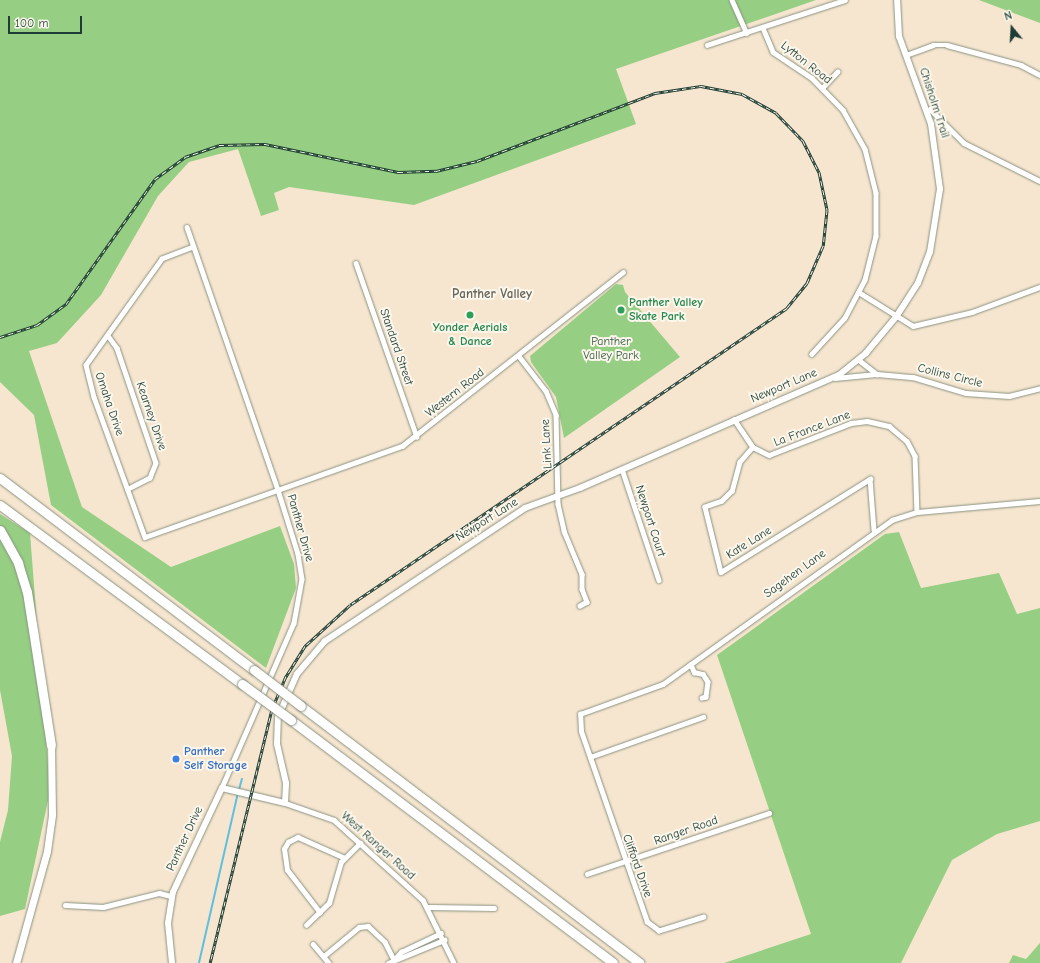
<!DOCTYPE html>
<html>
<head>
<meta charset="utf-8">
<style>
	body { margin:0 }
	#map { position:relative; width:1040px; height:963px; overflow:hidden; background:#f6e6cf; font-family:"Comic Neue",sans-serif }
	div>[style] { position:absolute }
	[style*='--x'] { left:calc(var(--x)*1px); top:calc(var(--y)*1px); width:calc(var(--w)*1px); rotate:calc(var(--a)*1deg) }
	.green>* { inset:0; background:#96cf83 }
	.stream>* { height:1.5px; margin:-0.75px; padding:0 0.75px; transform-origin:0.75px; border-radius:0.75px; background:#60bfde }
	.roads { filter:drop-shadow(0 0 1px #8a9282) drop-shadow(0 0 1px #8a9282) }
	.minor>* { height:4.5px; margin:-2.25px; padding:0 2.25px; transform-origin:2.25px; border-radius:2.25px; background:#fff }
	.tertiary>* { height:6px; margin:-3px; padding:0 3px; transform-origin:3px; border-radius:3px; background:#fff }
	.primary>* { height:7px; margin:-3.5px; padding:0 3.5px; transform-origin:3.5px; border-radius:3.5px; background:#fff }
	.motorway>* { height:9px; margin:-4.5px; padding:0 4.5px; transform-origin:4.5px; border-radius:4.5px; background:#fff }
	.rail>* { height:3px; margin-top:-1.5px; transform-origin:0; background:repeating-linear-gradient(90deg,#fbf7ec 0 4.5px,#1f3d34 0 9px); box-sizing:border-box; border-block:1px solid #1f3d34 }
	.bridges { filter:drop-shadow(0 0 1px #8a9282) drop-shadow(0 0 1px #8a9282) }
	.motorway-bridge>* { height:9px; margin:-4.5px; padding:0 4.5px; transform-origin:4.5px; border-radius:4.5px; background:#fff }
	.dots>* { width:11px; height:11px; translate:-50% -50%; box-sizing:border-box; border:2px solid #fbf7ec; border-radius:50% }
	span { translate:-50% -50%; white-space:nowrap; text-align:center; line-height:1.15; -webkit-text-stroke:4px #fbf7ec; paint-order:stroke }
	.street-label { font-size:12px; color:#1f3d34 }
	.leisure-label { font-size:12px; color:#27864d; font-weight:700 }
	.left { translate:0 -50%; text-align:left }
	.park-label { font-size:12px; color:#375a44 }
	.shop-label { font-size:12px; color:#366cbe; font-weight:700 }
	.neighbourhood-label { font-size:13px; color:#6a655b; font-weight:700 }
	.north { position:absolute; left:992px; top:8px; width:40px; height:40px; -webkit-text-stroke:3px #fbf7ec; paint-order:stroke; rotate:342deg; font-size:11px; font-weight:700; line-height:16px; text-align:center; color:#1f3d34 }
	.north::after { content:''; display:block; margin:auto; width:14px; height:18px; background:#1f3d34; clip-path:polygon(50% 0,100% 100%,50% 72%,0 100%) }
	.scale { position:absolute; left:8px; top:16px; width:74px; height:18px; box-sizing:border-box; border:2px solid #1f3d34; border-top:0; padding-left:5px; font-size:12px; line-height:14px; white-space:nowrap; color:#1f3d34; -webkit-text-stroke:3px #fbf7ec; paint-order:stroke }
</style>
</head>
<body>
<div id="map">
	<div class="green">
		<i style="clip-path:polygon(0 0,816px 0,616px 69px,636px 124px,414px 205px,289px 187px,274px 193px,279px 210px,261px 216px,238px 149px,189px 162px,158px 196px,101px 295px,57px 343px,29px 351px,82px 507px,171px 567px,280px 526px,294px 564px,296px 588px,266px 668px,51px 505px,34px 415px,0 382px)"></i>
		<i style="clip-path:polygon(979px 0,1040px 0,1040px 23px)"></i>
		<i style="clip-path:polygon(616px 284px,623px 285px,625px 292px,680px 357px,564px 438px,556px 397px,531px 362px,530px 356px)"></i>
		<i style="clip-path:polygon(0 514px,30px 533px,50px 791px,25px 909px,0 916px,0 842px,8px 810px,12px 756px,0 690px)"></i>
		<i style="clip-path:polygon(899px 532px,921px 588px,999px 573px,1017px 614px,1040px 608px,1040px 821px,997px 834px,952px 860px,901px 963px,724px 963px,811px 934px,717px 655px,885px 534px)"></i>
		<i style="clip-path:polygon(1040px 943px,1040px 963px,1009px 963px,1013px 955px,1026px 959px)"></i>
	</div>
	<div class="stream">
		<i style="--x:239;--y:790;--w:11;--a:-75"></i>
		<i style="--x:199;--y:963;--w:174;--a:-77.1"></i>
	</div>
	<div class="roads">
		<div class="minor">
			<i style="--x:732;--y:0;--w:36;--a:66"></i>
			<i style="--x:763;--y:28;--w:26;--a:67"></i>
			<i style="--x:773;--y:52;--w:47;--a:33.7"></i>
			<i style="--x:812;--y:78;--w:45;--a:45.9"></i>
			<i style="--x:843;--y:110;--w:45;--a:60.6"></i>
			<i style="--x:865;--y:149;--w:45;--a:76"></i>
			<i style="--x:876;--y:193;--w:43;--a:90"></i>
			<i style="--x:876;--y:236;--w:45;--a:104"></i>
			<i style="--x:865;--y:280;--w:43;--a:117.8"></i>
			<i style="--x:845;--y:318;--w:49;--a:132.5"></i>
			<i style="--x:707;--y:45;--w:145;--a:-18.1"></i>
			<i style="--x:906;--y:55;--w:29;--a:-20"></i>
			<i style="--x:933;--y:45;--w:14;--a:0"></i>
			<i style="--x:947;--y:45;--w:77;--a:15.1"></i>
			<i style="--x:1021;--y:65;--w:21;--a:28"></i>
			<i style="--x:823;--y:87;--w:21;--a:-47"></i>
			<i style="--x:927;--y:111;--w:4;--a:-34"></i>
			<i style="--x:930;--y:109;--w:48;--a:45"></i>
			<i style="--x:964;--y:143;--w:85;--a:26.6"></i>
			<i style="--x:187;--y:227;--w:278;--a:70.9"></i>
			<i style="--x:278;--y:490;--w:67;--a:72.6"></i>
			<i style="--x:298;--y:554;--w:25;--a:81"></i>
			<i style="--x:302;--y:579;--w:45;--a:100.3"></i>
			<i style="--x:294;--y:623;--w:180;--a:113.6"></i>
			<i style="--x:193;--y:247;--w:33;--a:159"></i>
			<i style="--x:162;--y:259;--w:130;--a:125.6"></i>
			<i style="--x:86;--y:365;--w:33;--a:76"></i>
			<i style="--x:94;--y:397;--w:149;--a:70"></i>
			<i style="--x:145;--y:537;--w:273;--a:-19.5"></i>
			<i style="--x:402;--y:446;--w:281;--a:-38.2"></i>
			<i style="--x:356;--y:263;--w:184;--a:70.7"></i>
			<i style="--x:860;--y:293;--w:62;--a:31.9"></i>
			<i style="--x:913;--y:326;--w:61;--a:-13.3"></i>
			<i style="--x:972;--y:312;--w:72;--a:-20.2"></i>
			<i style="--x:109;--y:337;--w:14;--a:54"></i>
			<i style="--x:117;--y:348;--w:121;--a:71.3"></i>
			<i style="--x:156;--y:463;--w:16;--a:112"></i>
			<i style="--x:150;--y:478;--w:25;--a:153"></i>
			<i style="--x:519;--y:356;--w:44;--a:52.4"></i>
			<i style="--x:546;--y:391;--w:26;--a:67"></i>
			<i style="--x:556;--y:415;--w:89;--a:88.7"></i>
			<i style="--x:558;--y:504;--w:28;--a:77"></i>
			<i style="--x:564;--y:531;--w:47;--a:67.3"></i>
			<i style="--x:582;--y:574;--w:15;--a:90"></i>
			<i style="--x:582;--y:589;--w:14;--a:69"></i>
			<i style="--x:587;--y:602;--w:8;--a:150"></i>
			<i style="--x:859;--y:360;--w:23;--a:38"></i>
			<i style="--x:877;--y:374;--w:36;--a:5"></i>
			<i style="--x:913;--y:377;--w:55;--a:16.8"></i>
			<i style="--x:966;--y:393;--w:43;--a:4"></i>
			<i style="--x:1009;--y:396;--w:32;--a:-14"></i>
			<i style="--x:835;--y:378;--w:41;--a:-5.6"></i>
			<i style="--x:734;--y:419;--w:34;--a:56"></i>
			<i style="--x:753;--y:447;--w:18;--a:27"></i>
			<i style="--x:769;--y:455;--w:88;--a:-21.3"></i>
			<i style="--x:851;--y:423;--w:16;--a:-7"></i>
			<i style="--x:867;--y:421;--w:23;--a:13"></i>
			<i style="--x:889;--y:426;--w:23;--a:40"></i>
			<i style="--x:907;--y:441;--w:17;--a:62"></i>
			<i style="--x:915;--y:456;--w:56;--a:88"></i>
			<i style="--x:753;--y:447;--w:20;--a:131"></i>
			<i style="--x:740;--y:462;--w:30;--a:105"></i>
			<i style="--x:732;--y:491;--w:14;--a:135"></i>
			<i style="--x:722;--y:501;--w:18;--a:161"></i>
			<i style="--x:705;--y:507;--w:67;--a:76.2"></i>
			<i style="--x:721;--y:572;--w:176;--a:-32"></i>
			<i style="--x:870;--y:479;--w:51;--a:85.5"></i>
			<i style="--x:622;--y:469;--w:117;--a:71.6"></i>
			<i style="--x:691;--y:664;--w:9;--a:69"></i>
			<i style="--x:694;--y:672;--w:9;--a:13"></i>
			<i style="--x:703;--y:674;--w:9;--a:58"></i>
			<i style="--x:708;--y:682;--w:15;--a:98"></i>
			<i style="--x:706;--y:697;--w:4;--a:166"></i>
			<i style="--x:590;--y:757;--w:120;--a:-19.5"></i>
			<i style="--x:285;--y:803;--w:52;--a:19.1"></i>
			<i style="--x:334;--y:820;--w:120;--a:42"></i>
			<i style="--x:423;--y:900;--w:70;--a:63.8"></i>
			<i style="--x:587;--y:874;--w:192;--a:-18.5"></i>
			<i style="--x:65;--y:905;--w:38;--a:3"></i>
			<i style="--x:103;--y:907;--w:58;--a:-14"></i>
			<i style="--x:159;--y:893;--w:12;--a:14"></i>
			<i style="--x:429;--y:907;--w:65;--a:0.9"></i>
			<i style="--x:320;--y:913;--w:54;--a:-127.5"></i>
			<i style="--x:287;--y:870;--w:21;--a:-98"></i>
			<i style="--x:284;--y:849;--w:8;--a:-60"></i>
			<i style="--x:288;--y:842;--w:11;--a:-27"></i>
			<i style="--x:298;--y:837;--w:51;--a:24.1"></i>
			<i style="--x:704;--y:917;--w:47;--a:162.7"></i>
			<i style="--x:659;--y:931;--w:15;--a:-143"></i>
			<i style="--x:647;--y:922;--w:202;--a:-109.1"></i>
			<i style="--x:581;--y:731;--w:17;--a:-93"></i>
			<i style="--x:580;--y:714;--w:88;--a:-19.9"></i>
			<i style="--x:663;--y:684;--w:282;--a:-35.6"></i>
			<i style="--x:892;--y:520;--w:26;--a:-18"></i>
			<i style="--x:917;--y:512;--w:123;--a:-5.1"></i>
			<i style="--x:306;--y:925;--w:32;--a:-44"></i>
			<i style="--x:329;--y:903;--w:43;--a:-73.7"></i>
			<i style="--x:341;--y:862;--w:27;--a:-45"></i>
			<i style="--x:313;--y:944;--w:25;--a:50"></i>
			<i style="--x:324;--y:956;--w:45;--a:-39.6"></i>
			<i style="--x:359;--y:927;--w:9;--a:-6"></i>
			<i style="--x:368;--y:926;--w:23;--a:43"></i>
			<i style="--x:385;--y:942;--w:20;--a:63"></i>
			<i style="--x:394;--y:960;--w:11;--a:-49"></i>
			<i style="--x:401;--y:952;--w:44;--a:-25.4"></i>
			<i style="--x:388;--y:963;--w:61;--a:-22.3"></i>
		</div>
		<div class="tertiary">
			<i style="--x:172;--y:963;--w:40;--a:-95.7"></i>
			<i style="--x:168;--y:923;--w:31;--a:-81"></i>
			<i style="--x:173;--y:892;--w:115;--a:-64.8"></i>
			<i style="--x:222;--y:788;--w:65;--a:13.4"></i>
			<i style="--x:285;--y:803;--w:20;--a:-87"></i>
			<i style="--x:286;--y:783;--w:40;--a:-103"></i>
			<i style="--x:277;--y:744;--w:27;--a:-88"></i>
			<i style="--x:278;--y:717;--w:47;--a:-66.2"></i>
			<i style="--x:297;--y:674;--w:43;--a:-49.7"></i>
			<i style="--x:325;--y:641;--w:240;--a:-33.6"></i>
			<i style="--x:525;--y:508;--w:59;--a:-20"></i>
			<i style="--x:580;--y:488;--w:283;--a:-23.6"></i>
			<i style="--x:839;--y:375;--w:35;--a:-39"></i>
			<i style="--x:866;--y:353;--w:47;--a:-50.2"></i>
			<i style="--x:896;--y:317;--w:40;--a:-57.1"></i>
			<i style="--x:918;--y:283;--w:33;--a:-69"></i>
			<i style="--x:930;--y:252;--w:64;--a:-81"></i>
			<i style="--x:940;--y:189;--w:66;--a:-97.9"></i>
			<i style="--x:931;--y:124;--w:94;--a:-110"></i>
			<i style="--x:899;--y:36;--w:36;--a:-93"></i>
		</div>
		<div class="primary">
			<i style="--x:16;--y:963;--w:116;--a:-74.5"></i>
			<i style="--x:47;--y:851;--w:37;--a:-82"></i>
			<i style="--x:52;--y:814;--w:69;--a:-90.8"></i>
		</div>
		<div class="motorway">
			<i style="--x:0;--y:478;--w:318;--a:37.1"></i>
			<i style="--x:0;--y:505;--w:301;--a:36.5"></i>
			<i style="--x:0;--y:530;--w:38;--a:61"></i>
			<i style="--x:18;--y:563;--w:30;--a:73"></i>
			<i style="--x:27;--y:592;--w:155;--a:81.1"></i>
			<i style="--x:301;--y:706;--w:425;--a:37.2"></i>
			<i style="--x:291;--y:720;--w:403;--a:37"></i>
		</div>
	</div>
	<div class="rail">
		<i style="--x:0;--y:337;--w:39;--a:-18"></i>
		<i style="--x:37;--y:325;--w:36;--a:-36"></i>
		<i style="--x:66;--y:304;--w:153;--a:-54.5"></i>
		<i style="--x:155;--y:179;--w:37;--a:-36"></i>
		<i style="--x:185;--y:157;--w:36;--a:-19"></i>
		<i style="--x:219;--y:145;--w:46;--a:-1.2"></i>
		<i style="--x:265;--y:144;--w:136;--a:11.9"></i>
		<i style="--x:398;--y:172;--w:38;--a:-2"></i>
		<i style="--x:436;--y:171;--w:42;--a:-13.7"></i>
		<i style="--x:477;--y:161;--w:191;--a:-20.9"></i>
		<i style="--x:655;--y:93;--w:47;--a:-8.7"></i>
		<i style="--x:701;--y:86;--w:42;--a:11"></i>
		<i style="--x:742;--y:94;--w:39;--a:29"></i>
		<i style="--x:776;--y:113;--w:39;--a:46"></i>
		<i style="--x:803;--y:141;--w:35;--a:63"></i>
		<i style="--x:819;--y:172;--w:39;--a:78"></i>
		<i style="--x:827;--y:210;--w:36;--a:96"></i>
		<i style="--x:823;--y:246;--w:40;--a:113.4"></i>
		<i style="--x:807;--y:283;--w:32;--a:129"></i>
		<i style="--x:787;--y:308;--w:528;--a:145.8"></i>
		<i style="--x:350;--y:605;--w:61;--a:137.7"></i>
		<i style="--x:305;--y:646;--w:36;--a:122"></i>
		<i style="--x:286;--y:676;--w:36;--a:113"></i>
		<i style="--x:272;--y:709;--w:261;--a:103.7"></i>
	</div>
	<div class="bridges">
		<div class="motorway-bridge">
			<i style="--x:254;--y:670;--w:59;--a:37.5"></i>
			<i style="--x:242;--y:684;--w:61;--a:36.3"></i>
		</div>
	</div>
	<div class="dots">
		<i style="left:621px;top:310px;background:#2e9e5b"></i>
		<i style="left:470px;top:315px;background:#2e9e5b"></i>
		<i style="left:176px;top:759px;background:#3f7fe0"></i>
	</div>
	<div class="street-label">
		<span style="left:806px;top:63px;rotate:38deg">Lytton Road</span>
		<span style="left:934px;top:103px;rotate:72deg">Chisholm Trail</span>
		<span style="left:396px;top:347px;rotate:71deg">Standard Street</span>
		<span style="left:950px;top:376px;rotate:14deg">Collins Circle</span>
		<span style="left:784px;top:386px;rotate:-23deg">Newport Lane</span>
		<span style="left:455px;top:393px;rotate:-38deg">Western Road</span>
		<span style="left:109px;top:404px;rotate:71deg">Omaha Drive</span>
		<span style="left:151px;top:416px;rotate:71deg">Kearney Drive</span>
		<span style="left:812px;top:429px;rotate:-21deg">La France Lane</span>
		<span style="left:547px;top:444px;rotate:-93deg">Link Lane</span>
		<span style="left:487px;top:520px;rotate:-32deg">Newport Lane</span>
		<span style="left:650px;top:521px;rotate:72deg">Newport Court</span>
		<span style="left:300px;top:528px;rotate:74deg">Panther Drive</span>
		<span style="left:749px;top:543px;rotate:-32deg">Kate Lane</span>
		<span style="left:795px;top:574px;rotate:-36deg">Sagehen Lane</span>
		<span style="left:686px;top:831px;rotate:-19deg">Ranger Road</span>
		<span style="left:185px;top:839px;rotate:-65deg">Panther Drive</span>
		<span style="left:378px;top:846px;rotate:42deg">West Ranger Road</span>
		<span style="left:637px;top:866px;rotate:70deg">Clifford Drive</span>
	</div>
	<div class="leisure-label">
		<span class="left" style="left:629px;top:310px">Panther Valley<br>Skate Park</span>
		<span style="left:470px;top:335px">Yonder Aerials<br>&amp; Dance</span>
	</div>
	<div class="park-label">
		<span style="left:611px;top:349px">Panther<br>Valley Park</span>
	</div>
	<div class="shop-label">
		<span class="left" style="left:184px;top:759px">Panther<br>Self Storage</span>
	</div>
	<div class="neighbourhood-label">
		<span style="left:492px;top:294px">Panther Valley</span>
	</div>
	<div class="north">N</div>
	<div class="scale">100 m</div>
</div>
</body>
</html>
